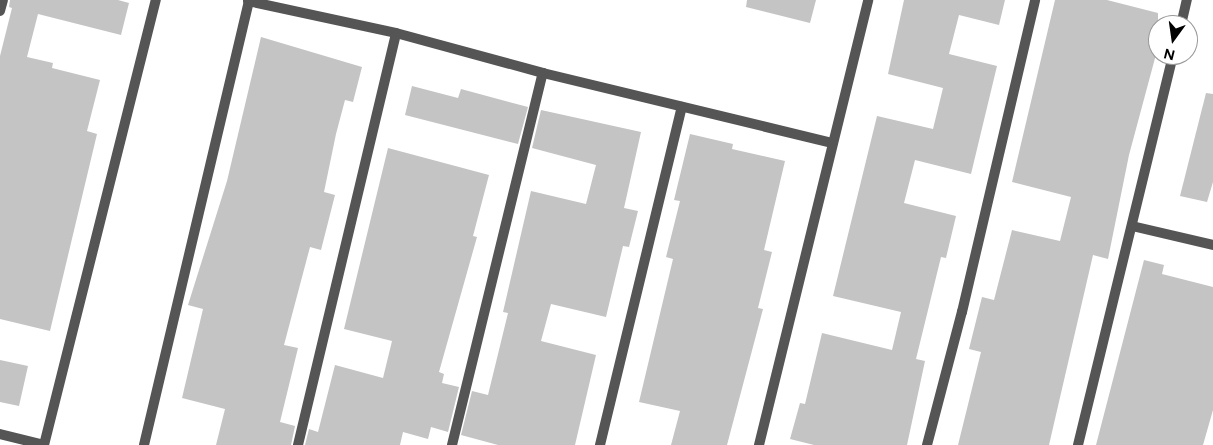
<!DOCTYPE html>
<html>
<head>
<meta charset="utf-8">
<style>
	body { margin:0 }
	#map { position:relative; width:1213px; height:445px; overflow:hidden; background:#fff; font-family:Figtree,sans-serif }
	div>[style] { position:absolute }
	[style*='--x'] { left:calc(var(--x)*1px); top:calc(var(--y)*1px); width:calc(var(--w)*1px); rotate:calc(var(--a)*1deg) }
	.building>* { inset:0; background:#c4c4c4 }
	.minor>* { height:10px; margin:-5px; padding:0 5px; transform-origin:5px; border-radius:5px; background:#555 }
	span { translate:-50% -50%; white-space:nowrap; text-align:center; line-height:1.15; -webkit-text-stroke:4px #fff; paint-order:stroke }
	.north { position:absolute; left:1148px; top:15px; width:50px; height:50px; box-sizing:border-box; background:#fff; border:1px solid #999; border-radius:50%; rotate:194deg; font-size:14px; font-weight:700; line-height:20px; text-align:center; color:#000 }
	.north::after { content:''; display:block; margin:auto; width:18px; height:22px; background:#000; clip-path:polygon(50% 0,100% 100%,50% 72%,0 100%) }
</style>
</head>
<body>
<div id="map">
	<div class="building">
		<i style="clip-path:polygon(10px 0,118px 0,129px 3px,121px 35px,38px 14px,27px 57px,53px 63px,52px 68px,100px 80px,87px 131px,97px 134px,50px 331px,0 319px,0 56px,12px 8px,9px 7px)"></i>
		<i style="clip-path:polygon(747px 0,816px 0,810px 23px,746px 7px)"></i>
		<i style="clip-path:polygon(904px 0,1005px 0,999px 25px,959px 15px,949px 54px,997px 66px,971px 174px,915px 160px,904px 203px,956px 216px,946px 258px,941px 257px,916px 359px,925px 361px,907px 445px,814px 445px,790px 439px,800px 403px,805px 404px,822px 333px,892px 350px,901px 312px,833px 296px,877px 116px,933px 129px,943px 88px,888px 74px)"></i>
		<i style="clip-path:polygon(1055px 0,1107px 0,1158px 13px,1158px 47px,1129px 155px,1108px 259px,1093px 255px,1049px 445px,958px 445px,981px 352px,969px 349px,982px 297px,994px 300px,1012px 230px,1060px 241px,1071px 197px,1012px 182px)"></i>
		<i style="clip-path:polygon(261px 37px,362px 67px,353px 102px,345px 100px,336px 134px,324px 192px,335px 195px,321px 250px,310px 247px,284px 345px,298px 348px,280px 422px,295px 426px,291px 445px,216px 445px,225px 409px,182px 398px,203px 309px,188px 305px,227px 181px)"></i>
		<i style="clip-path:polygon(412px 86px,458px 98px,461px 89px,528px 107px,518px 144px,405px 115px)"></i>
		<i style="clip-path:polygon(1206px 93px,1213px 94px,1213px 182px,1207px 202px,1180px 196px)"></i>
		<i style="clip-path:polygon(541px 110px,641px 132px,624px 208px,638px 211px,629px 247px,623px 246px,606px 317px,551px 304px,541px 341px,596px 355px,575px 445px,498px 445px,461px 435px,472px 391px,488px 395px,508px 313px,503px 312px,531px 191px,586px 204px,596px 165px,532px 148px)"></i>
		<i style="clip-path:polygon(690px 134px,733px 144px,732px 149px,785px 161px,764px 250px,772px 252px,758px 308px,763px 309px,727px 445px,671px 445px,680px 411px,639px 402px,673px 259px,666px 257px,680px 201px,674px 200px)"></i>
		<i style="clip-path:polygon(388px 148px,489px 175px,473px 236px,477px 237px,439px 372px,444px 374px,442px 383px,459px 387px,448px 432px,431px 427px,428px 439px,403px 432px,400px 445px,305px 445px,309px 429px,318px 432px,335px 365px,383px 378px,392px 341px,344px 329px)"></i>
		<i style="clip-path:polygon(1144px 260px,1164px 265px,1162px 274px,1213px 287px,1213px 410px,1203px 445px,1096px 445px)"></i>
		<i style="clip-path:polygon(0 360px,28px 366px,19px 406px,0 402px)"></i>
	</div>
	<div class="minor">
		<i style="--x:248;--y:1;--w:151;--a:12.2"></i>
		<i style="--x:396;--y:33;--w:152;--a:15.2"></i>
		<i style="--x:543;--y:73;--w:298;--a:13.6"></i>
		<i style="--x:0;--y:11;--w:11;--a:-75"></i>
		<i style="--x:1181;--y:25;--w:26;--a:-77"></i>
		<i style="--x:1132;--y:226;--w:83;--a:13.2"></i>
		<i style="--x:0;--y:434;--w:45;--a:14"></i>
		<i style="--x:44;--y:445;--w:459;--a:-75.9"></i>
		<i style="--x:144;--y:445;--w:457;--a:-76.7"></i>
		<i style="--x:298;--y:445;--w:423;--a:-76.6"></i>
		<i style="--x:452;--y:445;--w:383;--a:-76.3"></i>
		<i style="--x:600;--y:445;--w:348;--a:-76.4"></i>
		<i style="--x:759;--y:445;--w:458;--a:-76.2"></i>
		<i style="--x:927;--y:445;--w:138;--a:-75.3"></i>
		<i style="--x:962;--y:312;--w:320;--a:-76.8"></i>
		<i style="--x:1078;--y:445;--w:401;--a:-76.3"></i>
	</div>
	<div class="north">N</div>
</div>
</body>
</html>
